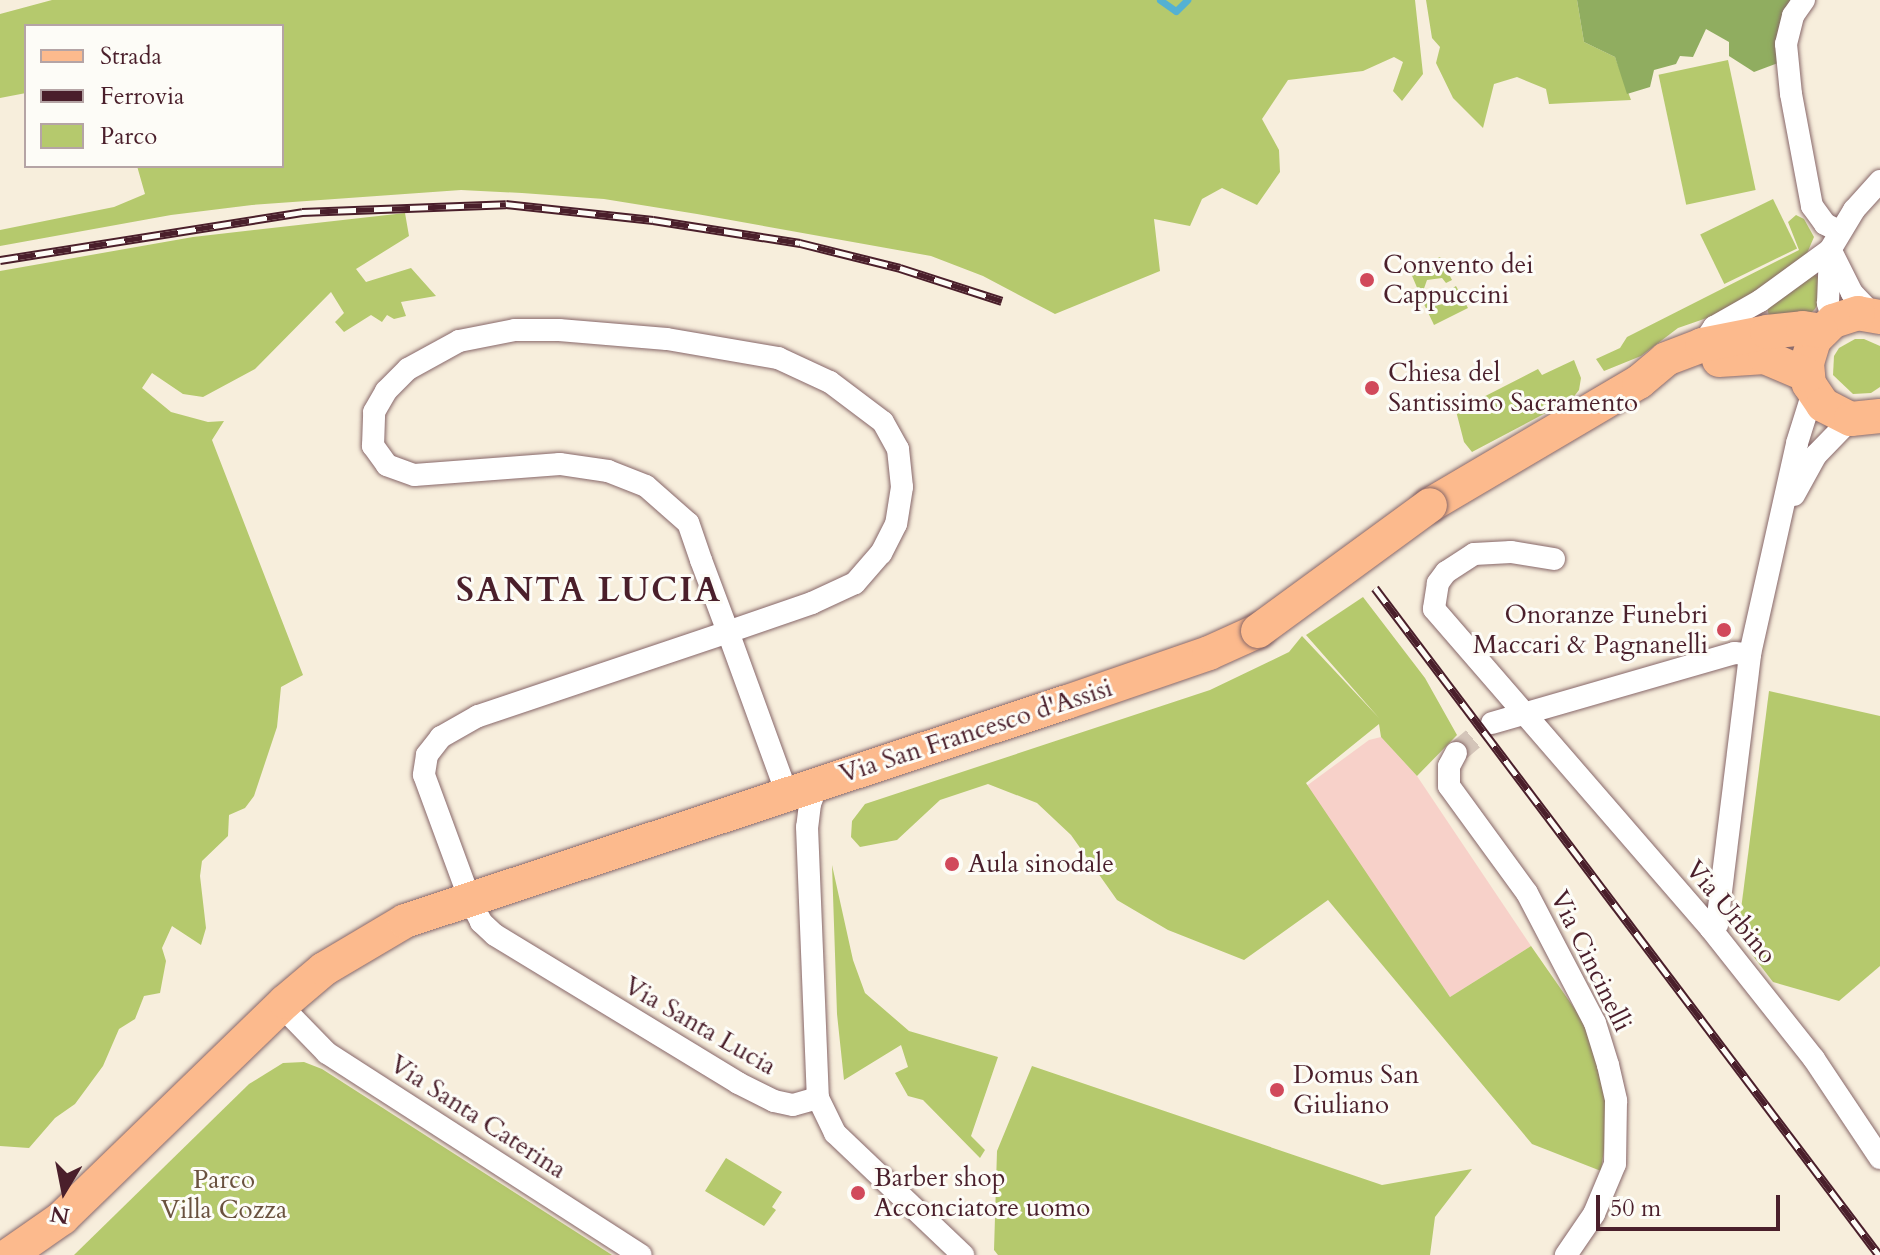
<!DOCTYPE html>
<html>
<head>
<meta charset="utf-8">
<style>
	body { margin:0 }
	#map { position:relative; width:1880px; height:1255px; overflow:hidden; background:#f7eedc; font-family:Cardo,serif }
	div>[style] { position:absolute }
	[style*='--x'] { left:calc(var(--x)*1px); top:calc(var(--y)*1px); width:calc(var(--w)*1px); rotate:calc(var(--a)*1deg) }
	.built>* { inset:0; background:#f7d1c9 }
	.green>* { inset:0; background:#b5c96d; transform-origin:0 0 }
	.forest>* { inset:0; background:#90ad60 }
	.stream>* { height:7px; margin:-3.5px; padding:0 3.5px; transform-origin:3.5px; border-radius:3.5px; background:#54b1d2 }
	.minor-tunnel>* { height:22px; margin-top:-11px; transform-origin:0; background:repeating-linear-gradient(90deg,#d4c5b9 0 22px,transparent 0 33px) }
	.roads { filter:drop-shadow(0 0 2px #876769) drop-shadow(0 0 2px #876769) }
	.minor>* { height:22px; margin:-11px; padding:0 11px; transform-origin:11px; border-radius:11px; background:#fff }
	.primary>* { height:34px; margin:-17px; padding:0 17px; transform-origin:17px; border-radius:17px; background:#fcba8d }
	.rail>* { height:9px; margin-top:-4.5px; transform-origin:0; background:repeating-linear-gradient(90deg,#fdfcf7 0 18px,#4a1f2b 0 36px); box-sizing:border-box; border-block:2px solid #4a1f2b }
	.bridges { filter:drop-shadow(0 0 2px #876769) drop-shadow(0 0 2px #876769) }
	.primary-bridge>* { height:34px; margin:-17px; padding:0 17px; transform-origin:17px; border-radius:17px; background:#fcba8d }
	.dots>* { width:22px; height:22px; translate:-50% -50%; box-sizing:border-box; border:4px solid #fdfcf7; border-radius:50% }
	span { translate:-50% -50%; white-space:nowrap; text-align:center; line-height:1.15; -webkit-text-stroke:6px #fdfcf7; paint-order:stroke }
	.poi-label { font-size:26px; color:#4a1f2b }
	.left { translate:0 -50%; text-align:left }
	.right { translate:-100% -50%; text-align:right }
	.street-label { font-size:26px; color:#4a1f2b }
	.park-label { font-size:26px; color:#6a523f }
	.district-label { font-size:34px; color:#4a1f2b; font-weight:700; letter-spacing:2px }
	.legend { position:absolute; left:24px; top:24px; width:260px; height:144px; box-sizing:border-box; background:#fdfcf7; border:2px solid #b5a4a5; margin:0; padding:10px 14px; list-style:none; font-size:24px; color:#4a1f2b }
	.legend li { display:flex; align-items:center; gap:16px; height:40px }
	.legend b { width:40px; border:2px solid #b5a4a5 }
	.north { position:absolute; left:24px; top:1151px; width:80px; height:80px; -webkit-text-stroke:6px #fdfcf7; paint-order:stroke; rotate:190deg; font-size:22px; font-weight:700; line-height:32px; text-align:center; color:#4a1f2b }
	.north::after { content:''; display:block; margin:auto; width:28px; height:36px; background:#4a1f2b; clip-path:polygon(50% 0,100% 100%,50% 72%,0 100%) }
	.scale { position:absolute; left:1596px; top:1195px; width:184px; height:36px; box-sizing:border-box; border:4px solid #4a1f2b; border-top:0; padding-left:10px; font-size:24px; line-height:28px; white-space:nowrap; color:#4a1f2b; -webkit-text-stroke:6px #fdfcf7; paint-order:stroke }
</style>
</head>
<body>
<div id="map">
	<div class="built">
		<i style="clip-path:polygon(1381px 737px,1417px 776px,1531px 946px,1450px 997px,1305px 787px,1369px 740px)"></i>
	</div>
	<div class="green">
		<i style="clip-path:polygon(52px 0,1415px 0,1423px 74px,1402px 101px,1393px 91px,1403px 62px,1394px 57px,1363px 71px,1288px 80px,1262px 119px,1279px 150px,1280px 172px,1257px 205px,1222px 188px,1202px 199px,1190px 226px,1154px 219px,1160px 271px,1055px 314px,983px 276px,931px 256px,697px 214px,604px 199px,522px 193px,461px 190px,252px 205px,171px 215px,0 246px,0 230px,114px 207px,145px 194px,137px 166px,282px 166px,282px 26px,26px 26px,26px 93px,0 98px,0 14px)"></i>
		<i style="clip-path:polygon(1426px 0,1577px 0,1584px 42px,1615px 57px,1631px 100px,1549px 104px,1546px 89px,1517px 77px,1494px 84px,1483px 128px,1453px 98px,1436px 63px,1440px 47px,1432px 38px)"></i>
		<i style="left:1728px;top:60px;width:133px;height:71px;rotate:78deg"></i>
		<i style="left:1773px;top:199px;width:55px;height:81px;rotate:64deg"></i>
		<i style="clip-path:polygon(405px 213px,409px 236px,356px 269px,366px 282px,411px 268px,436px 296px,401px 302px,406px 316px,394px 319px,387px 315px,382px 322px,371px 315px,344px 332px,335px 322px,344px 313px,331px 292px,255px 369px,203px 397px,183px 394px,152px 373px,142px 388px,171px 412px,208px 422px,224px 421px,212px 440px,303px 675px,281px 687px,277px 727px,254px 796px,245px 808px,229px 815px,228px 836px,202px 861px,200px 876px,206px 928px,201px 945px,172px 926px,162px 948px,166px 961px,160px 993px,144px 996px,135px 1019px,119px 1029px,103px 1066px,75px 1104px,55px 1118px,29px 1148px,0 1146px,0 271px,193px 237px)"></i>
		<i style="clip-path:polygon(1796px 215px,1804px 219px,1814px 237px,1805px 258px,1727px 311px,1678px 328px,1641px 356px,1604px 371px,1596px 359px,1620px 348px,1627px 337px,1799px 250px,1788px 222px)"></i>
		<i style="clip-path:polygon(1440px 257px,1452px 280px,1446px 283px,1442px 278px,1427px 280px,1421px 297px,1410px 271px)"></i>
		<i style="clip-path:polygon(1814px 274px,1820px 278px,1820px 300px,1815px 309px,1808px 316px,1770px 322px,1767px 306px)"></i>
		<i style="clip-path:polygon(1456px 286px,1468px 308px,1434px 325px,1423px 302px,1439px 305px,1446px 303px,1451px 289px)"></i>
		<i style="clip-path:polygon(1855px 339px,1864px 339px,1880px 346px,1880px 387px,1871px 393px,1853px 394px,1833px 375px,1834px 356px,1839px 348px)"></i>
		<i style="clip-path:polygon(1574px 360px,1581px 378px,1579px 390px,1572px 399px,1472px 452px,1464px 442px,1456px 411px,1538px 369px,1542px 375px)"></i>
		<i style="clip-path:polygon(1363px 597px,1425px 678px,1457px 735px,1417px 776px,1381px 737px,1379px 724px,1306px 783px,1450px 997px,1531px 946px,1579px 1015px,1599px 1057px,1608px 1120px,1601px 1171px,1532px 1144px,1328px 900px,1244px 960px,1168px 930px,1117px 900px,1071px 835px,1037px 803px,988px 784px,940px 800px,897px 840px,860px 847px,851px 837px,852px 821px,865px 804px,1210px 690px,1289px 652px,1302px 636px,1379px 718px,1306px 635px)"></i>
		<i style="clip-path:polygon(1769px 691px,1880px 716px,1880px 966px,1839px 1001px,1773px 982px,1750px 952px,1739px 925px)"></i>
		<i style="clip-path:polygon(832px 865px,853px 960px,865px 993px,909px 1031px,998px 1057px,971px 1136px,985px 1150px,980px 1158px,923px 1100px,908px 1096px,895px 1073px,908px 1067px,901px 1045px,844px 1080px,837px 1014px)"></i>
		<i style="clip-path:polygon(304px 1062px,322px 1069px,612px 1255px,74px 1255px,249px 1084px,283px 1063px)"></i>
		<i style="clip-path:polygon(1032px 1066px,1382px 1185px,1472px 1169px,1435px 1217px,1430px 1255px,998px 1255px,994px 1250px,997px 1151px)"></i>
		<i style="clip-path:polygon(726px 1158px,782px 1192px,772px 1207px,776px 1210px,764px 1226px,705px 1191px)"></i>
	</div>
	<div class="forest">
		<i style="clip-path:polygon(1577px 0,1791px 0,1785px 10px,1778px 63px,1754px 72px,1729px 56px,1729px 42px,1706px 29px,1693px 57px,1680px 56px,1676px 64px,1654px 70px,1650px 87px,1627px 94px,1615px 57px,1584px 42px)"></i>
	</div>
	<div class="stream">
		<i style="--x:1160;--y:0;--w:19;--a:35"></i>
		<i style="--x:1176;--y:11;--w:16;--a:-45"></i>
	</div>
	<div class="minor-tunnel">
		<i style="--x:1456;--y:753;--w:47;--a:-39.8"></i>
	</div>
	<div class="roads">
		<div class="minor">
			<i style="--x:1804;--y:0;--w:19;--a:125"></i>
			<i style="--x:1793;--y:16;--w:29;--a:104"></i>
			<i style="--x:1786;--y:44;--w:50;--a:84.3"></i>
			<i style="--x:1791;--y:94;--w:114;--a:79.4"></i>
			<i style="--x:1812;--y:206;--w:22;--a:54"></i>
			<i style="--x:1825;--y:224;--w:16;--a:27"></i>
			<i style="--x:1831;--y:251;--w:47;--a:63.4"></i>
			<i style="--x:1852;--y:293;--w:29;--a:46"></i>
			<i style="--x:1833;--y:321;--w:19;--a:-106"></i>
			<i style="--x:1828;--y:303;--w:53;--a:-87.8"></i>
			<i style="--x:1830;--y:250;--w:47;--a:-59"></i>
			<i style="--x:1854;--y:210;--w:39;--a:-48"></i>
			<i style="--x:1702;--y:345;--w:22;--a:-56"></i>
			<i style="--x:1714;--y:327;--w:53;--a:-29.5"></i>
			<i style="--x:1760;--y:301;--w:87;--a:-36.1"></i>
			<i style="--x:1794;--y:495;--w:46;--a:-61.2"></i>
			<i style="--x:1816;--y:455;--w:50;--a:-45.8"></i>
			<i style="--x:1554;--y:559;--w:44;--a:-170.8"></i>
			<i style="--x:1511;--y:552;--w:37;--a:177"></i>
			<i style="--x:1474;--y:554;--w:33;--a:147"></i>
			<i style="--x:1446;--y:572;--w:14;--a:126"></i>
			<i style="--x:1438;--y:583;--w:26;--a:99"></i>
			<i style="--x:1434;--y:609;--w:423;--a:49.1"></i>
			<i style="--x:1711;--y:929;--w:166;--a:51.6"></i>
			<i style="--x:1814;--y:1059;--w:119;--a:56.3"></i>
			<i style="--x:1492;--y:723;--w:252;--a:-16.1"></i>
			<i style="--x:1734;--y:653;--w:16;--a:4"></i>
			<i style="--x:1456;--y:753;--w:15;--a:118"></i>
			<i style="--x:1449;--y:766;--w:20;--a:90"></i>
			<i style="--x:1449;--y:786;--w:132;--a:53.9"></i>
			<i style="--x:1527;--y:893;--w:147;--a:62.4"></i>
			<i style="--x:1595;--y:1023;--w:44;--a:72.8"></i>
			<i style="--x:1608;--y:1065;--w:37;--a:77"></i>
			<i style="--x:1616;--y:1101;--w:63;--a:90.9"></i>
			<i style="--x:1615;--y:1164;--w:54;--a:112.8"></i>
			<i style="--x:1594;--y:1214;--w:50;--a:124.3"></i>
			<i style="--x:818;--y:783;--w:22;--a:111"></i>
			<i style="--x:810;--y:804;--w:23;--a:97"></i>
			<i style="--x:807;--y:827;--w:271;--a:87.7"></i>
			<i style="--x:818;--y:1098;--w:39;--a:64"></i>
			<i style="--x:835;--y:1133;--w:177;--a:43.6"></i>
			<i style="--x:787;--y:794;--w:172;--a:-110"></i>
			<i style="--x:728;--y:632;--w:77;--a:-110.6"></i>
			<i style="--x:701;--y:560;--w:39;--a:-109"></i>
			<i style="--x:688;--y:523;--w:56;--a:-138.6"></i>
			<i style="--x:646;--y:486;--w:41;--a:-158.5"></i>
			<i style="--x:608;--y:471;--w:49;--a:-171.7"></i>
			<i style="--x:560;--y:464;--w:146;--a:175.7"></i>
			<i style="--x:414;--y:475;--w:29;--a:-160"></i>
			<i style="--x:387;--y:465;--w:24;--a:-126"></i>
			<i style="--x:373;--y:446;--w:34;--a:-88"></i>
			<i style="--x:374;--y:412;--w:24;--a:-60"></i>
			<i style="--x:386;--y:391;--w:31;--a:-45"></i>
			<i style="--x:408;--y:369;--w:58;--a:-28.8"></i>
			<i style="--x:459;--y:341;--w:57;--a:-11.1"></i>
			<i style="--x:515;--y:330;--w:44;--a:0"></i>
			<i style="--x:559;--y:330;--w:108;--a:4.8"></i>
			<i style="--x:667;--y:339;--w:113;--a:9.7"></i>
			<i style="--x:778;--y:358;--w:57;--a:24.8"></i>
			<i style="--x:830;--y:382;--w:66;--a:37"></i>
			<i style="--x:883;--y:422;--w:31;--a:61"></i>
			<i style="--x:898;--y:449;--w:38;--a:84"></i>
			<i style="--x:902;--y:487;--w:37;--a:99"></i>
			<i style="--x:896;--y:524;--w:33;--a:117"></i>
			<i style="--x:881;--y:553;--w:40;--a:131"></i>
			<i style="--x:855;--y:583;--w:47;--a:155.1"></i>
			<i style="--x:812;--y:603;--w:89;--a:161"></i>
			<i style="--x:728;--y:632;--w:264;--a:161.4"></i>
			<i style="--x:478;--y:716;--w:43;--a:150.4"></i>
			<i style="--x:441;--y:737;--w:23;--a:128"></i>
			<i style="--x:427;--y:755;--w:20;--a:99"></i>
			<i style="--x:424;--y:775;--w:133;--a:69.8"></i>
			<i style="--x:470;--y:900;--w:25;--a:63"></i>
			<i style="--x:481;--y:922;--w:19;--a:43"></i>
			<i style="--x:495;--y:935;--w:285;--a:31.3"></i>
			<i style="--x:738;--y:1083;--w:40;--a:26.6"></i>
			<i style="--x:774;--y:1101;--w:19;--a:12"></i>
			<i style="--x:793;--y:1105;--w:26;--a:-16"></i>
			<i style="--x:1711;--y:929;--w:8;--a:-40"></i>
			<i style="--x:1717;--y:924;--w:272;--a:-83"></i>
			<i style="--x:1750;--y:654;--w:216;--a:-77.4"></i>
			<i style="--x:1797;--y:443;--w:53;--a:-72.6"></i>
			<i style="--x:292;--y:1017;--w:50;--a:45.8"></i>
			<i style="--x:327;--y:1053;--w:373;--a:32.8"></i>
		</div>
		<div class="primary">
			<i style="--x:1880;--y:317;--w:22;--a:-170"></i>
			<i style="--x:1858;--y:313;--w:26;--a:162"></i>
			<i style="--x:1833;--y:321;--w:27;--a:135"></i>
			<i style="--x:1814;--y:340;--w:24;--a:107"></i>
			<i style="--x:1807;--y:363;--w:21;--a:85"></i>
			<i style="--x:1809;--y:384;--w:25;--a:56"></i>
			<i style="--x:1823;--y:405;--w:31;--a:27"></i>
			<i style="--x:1851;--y:419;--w:29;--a:-6"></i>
			<i style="--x:1719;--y:360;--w:46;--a:-3.7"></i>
			<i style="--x:1765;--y:357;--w:46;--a:23.2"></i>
			<i style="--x:1430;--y:505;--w:243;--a:-30.5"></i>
			<i style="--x:1639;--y:382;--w:35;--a:-40"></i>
			<i style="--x:1666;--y:359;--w:39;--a:-21"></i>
			<i style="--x:1702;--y:345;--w:66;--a:-11.3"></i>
			<i style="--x:1767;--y:332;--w:36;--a:-6"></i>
			<i style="--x:1803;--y:328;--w:18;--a:9"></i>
			<i style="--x:9;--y:1255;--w:65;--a:-34.9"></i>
			<i style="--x:62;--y:1218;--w:310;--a:-44.1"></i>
			<i style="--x:285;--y:1002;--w:51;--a:-40.2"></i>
			<i style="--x:324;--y:969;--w:94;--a:-30.7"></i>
			<i style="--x:405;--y:921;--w:697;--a:-18.31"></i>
			<i style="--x:1067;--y:702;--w:150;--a:-19"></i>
			<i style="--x:1209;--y:653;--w:54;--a:-24.2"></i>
		</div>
	</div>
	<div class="rail">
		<i style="--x:0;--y:260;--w:306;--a:-9"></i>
		<i style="--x:302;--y:212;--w:204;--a:-2.2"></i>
		<i style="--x:506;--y:204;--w:148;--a:6.2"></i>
		<i style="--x:653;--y:220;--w:149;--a:8.9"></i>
		<i style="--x:800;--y:243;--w:103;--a:14"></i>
		<i style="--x:900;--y:268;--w:107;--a:17.9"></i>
		<i style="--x:1375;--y:588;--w:836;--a:52.92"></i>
	</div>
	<div class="bridges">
		<div class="primary-bridge">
			<i style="--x:1258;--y:631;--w:213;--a:-36.2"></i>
		</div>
	</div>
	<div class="dots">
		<i style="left:1367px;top:280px;background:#d1495b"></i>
		<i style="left:1372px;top:388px;background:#d1495b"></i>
		<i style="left:1724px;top:630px;background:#d1495b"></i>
		<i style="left:952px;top:864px;background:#d1495b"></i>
		<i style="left:1277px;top:1090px;background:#d1495b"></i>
		<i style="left:858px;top:1193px;background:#d1495b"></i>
	</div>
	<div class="poi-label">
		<span class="left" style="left:1383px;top:280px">Convento dei<br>Cappuccini</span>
		<span class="left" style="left:1388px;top:388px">Chiesa del<br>Santissimo Sacramento</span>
		<span class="right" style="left:1708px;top:630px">Onoranze Funebri<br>Maccari &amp; Pagnanelli</span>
		<span class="left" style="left:968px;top:864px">Aula sinodale</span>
		<span class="left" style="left:1293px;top:1090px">Domus San<br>Giuliano</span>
		<span class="left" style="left:874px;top:1193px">Barber shop<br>Acconciatore uomo</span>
	</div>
	<div class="street-label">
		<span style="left:976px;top:731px;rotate:-18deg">Via San Francesco d'Assisi</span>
		<span style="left:1731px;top:912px;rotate:50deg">Via Urbino</span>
		<span style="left:1591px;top:961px;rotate:64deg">Via Cincinelli</span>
		<span style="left:700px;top:1026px;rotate:30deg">Via Santa Lucia</span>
		<span style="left:478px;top:1117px;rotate:33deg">Via Santa Caterina</span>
	</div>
	<div class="park-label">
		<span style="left:224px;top:1195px">Parco<br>Villa Cozza</span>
	</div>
	<div class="district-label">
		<span style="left:589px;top:591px">SANTA LUCIA</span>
	</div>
	<ul class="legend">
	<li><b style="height:10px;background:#fcba8d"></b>Strada</li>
	<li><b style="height:10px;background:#4a1f2b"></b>Ferrovia</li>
	<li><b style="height:22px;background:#b5c96d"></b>Parco</li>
	</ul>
	<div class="north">N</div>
	<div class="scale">50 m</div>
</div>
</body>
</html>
